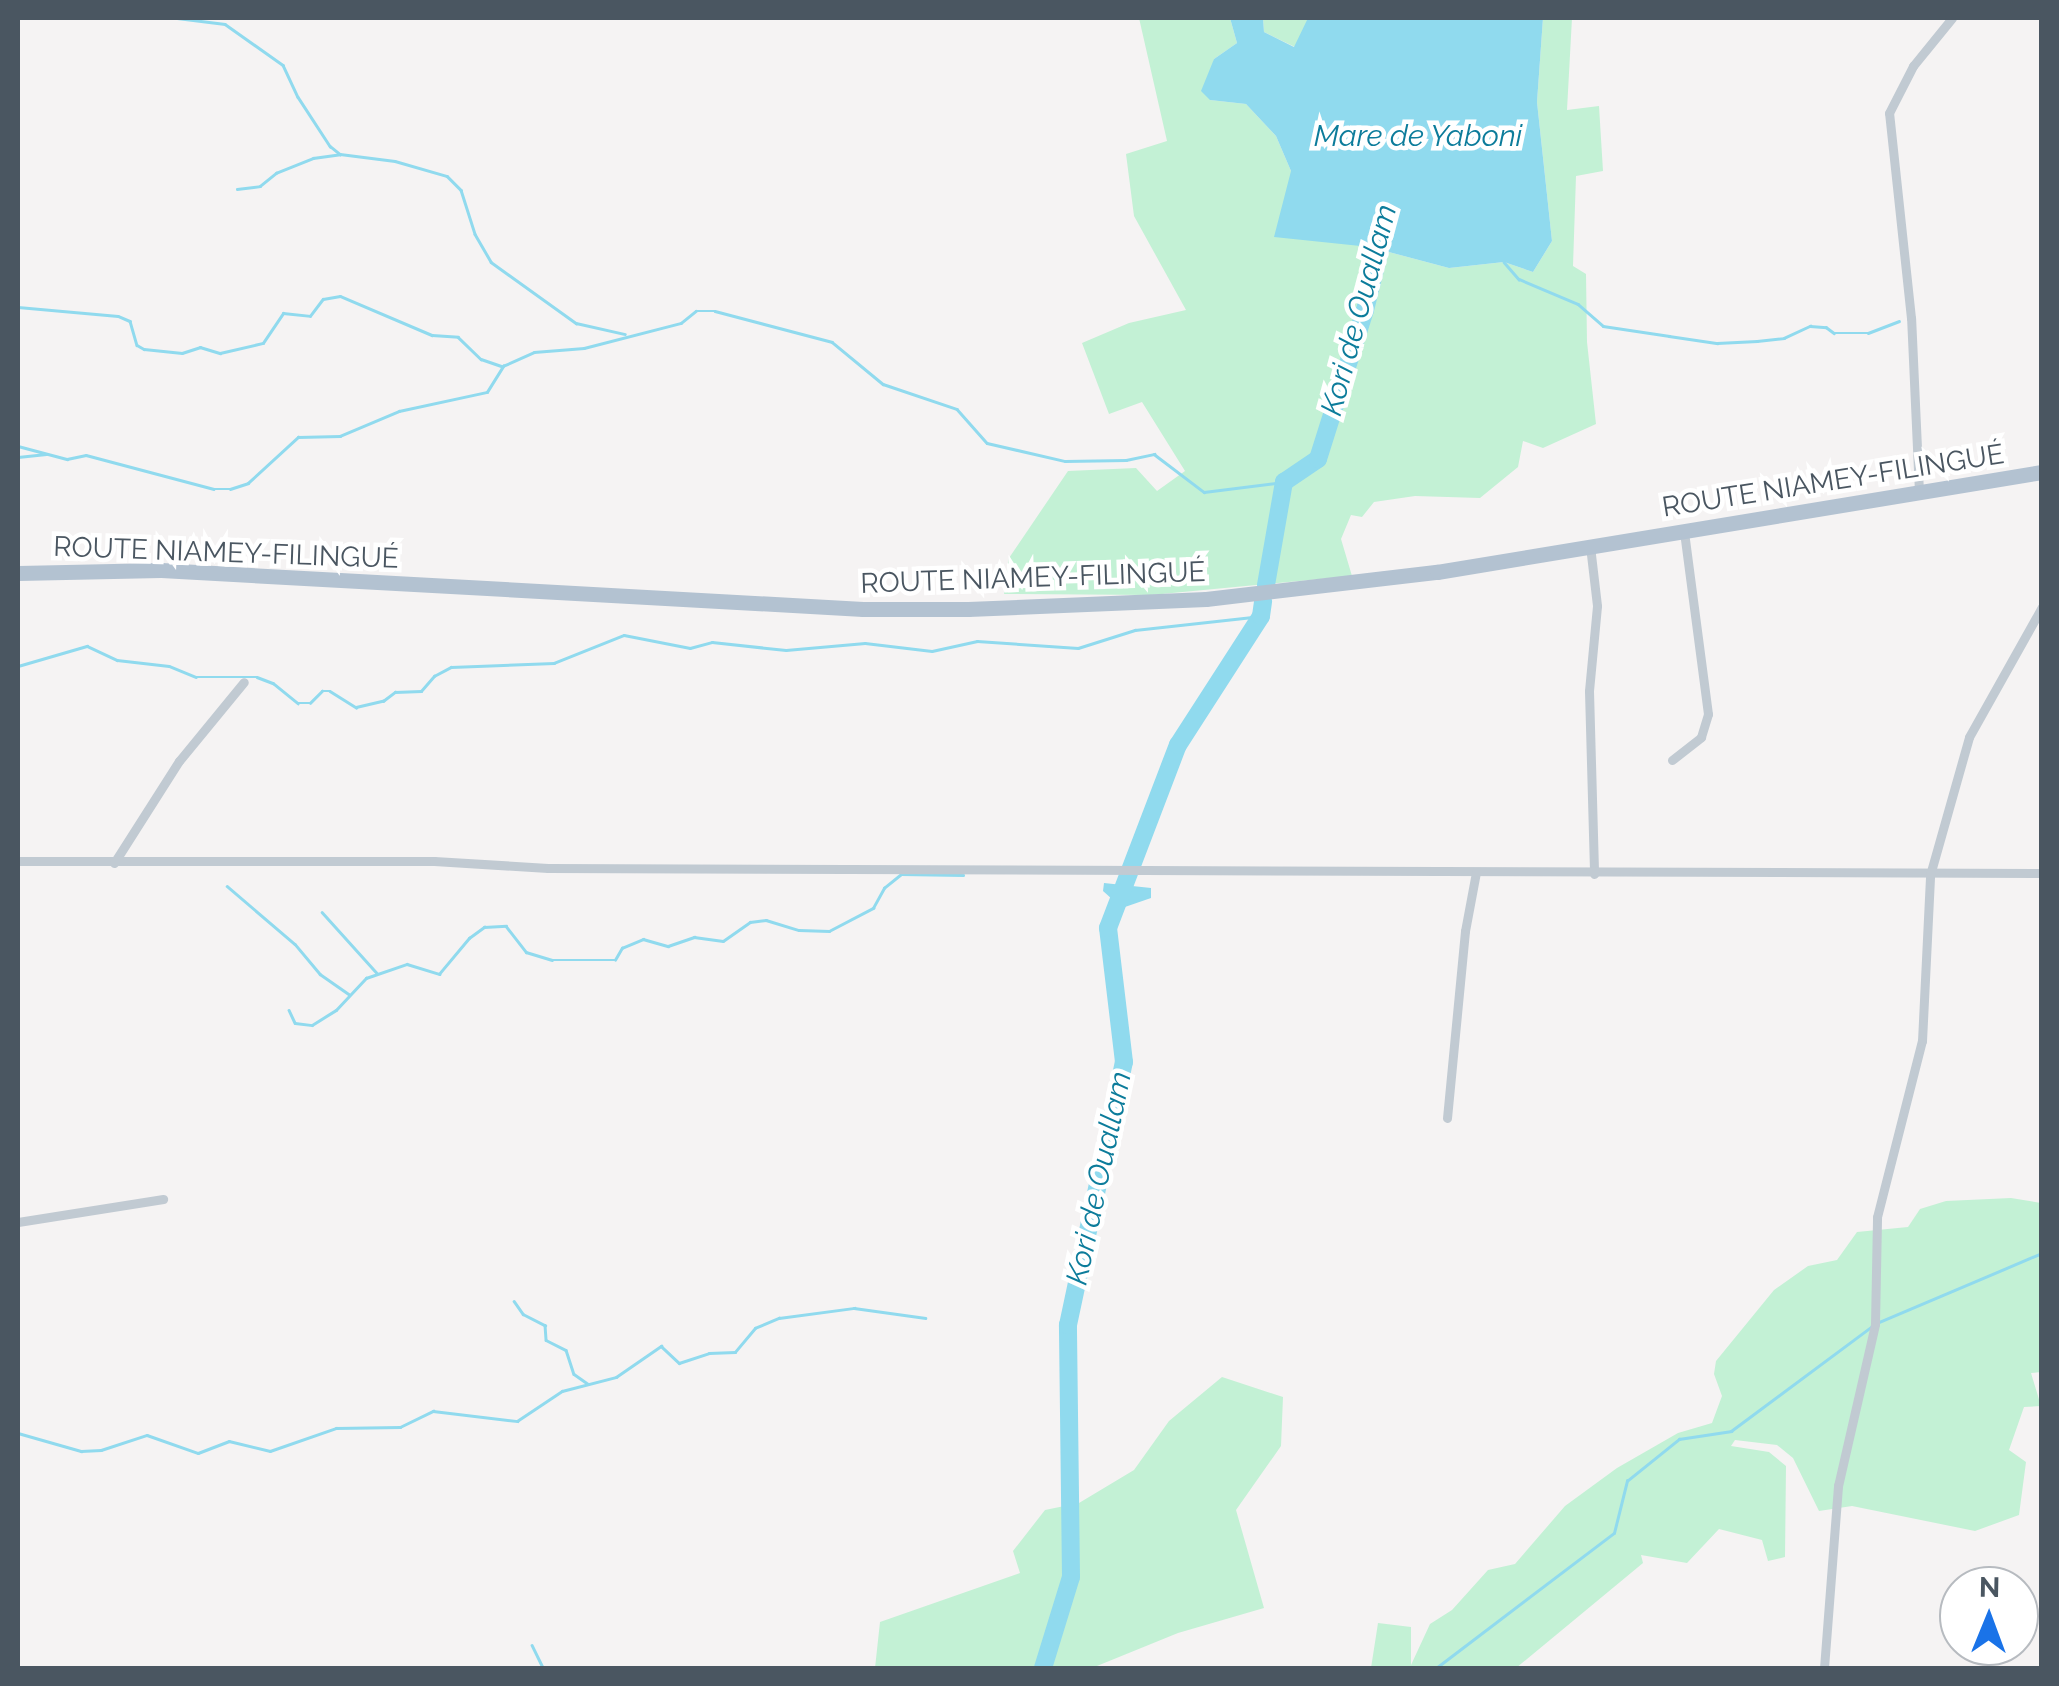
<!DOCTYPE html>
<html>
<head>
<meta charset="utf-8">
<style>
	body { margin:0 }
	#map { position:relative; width:2059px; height:1686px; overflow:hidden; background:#f5f3f3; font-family:Raleway,sans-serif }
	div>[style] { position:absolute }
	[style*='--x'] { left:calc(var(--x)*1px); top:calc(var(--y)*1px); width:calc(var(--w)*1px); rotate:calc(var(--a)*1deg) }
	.green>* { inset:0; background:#c3f1d5 }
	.water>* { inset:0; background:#90daee }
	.stream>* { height:2.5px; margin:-1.25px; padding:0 1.25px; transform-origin:1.25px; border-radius:1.25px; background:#90daee }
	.river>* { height:18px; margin:-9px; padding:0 9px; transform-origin:9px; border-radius:9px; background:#90daee }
	.minor>* { height:9px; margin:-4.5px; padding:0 4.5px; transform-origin:4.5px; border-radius:4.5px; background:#c1cad2 }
	.primary>* { height:15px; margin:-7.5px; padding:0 7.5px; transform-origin:7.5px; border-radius:7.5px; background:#b3c2d1 }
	span { translate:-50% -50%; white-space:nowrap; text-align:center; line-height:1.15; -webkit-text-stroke:9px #fff; paint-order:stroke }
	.street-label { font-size:28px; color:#4a5661 }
	.water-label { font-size:30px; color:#0c7c9b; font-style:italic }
	.frame { position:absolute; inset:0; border:20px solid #4a5661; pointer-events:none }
	.north { position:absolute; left:1939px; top:1566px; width:100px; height:100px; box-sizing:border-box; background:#fff; border:2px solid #b7bbc0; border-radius:50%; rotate:1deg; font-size:28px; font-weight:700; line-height:40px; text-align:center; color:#4a5661 }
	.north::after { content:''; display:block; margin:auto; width:35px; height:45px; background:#1a73e8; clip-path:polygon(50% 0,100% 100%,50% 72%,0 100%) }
</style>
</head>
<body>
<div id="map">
	<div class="green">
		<i style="clip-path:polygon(1139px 18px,1230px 18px,1237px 43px,1214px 59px,1210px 100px,1246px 104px,1276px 136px,1291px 171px,1370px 247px,1449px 268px,1504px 262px,1533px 272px,1552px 241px,1537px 102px,1543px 18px,1572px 18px,1567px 110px,1599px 106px,1603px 171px,1576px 176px,1573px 266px,1586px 274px,1587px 342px,1596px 424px,1543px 448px,1523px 441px,1518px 467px,1480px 498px,1415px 496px,1374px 502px,1362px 517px,1351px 515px,1341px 539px,1352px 576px,1151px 595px,1004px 594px,1009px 558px,1068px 471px,1136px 468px,1157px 491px,1185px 471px,1142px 402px,1109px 414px,1082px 343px,1129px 323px,1186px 310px,1134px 216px,1126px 154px,1167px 141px)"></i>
		<i style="clip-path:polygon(1263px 18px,1307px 18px,1309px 21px,1295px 47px,1264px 32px)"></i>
		<i style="clip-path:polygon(2011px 1198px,2041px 1203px,2041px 1372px,2031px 1373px,2041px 1406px,2024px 1407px,2009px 1450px,2026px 1462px,2019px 1515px,1975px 1531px,1852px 1506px,1819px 1511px,1793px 1458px,1777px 1445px,1735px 1440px,1731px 1446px,1769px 1452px,1786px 1466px,1785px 1557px,1768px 1561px,1762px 1540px,1719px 1529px,1687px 1563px,1641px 1555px,1643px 1563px,1516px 1668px,1371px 1668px,1378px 1623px,1411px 1627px,1411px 1665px,1430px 1624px,1452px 1610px,1488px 1570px,1515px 1564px,1565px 1506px,1617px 1468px,1678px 1433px,1712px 1423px,1722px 1396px,1714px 1374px,1716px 1361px,1774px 1290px,1808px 1266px,1837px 1260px,1857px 1232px,1908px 1227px,1920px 1209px,1946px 1201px)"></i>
		<i style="clip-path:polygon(1222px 1377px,1283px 1397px,1281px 1446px,1236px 1510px,1264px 1608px,1178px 1633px,1092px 1668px,875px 1668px,880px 1622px,1020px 1573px,1013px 1551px,1045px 1510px,1079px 1503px,1134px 1470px,1169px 1421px)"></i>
	</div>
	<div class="water">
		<i style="clip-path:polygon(1230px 18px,1263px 18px,1264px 32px,1294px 47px,1308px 18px,1543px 18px,1537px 102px,1552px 241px,1533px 272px,1504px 262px,1449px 268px,1370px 247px,1274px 237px,1291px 171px,1276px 136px,1246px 104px,1210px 100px,1201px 91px,1214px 59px,1237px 43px)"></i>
		<i style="clip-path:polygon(1104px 883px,1151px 888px,1151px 898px,1122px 908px,1103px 891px)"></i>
	</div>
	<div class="stream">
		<i style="--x:177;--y:18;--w:48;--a:7.1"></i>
		<i style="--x:225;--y:24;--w:71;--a:35.3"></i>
		<i style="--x:283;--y:65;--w:35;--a:65"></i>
		<i style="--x:298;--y:97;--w:59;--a:56.9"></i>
		<i style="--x:330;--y:146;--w:13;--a:39"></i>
		<i style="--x:340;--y:154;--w:55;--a:7.3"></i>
		<i style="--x:395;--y:161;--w:54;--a:16.1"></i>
		<i style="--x:447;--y:176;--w:20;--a:45"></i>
		<i style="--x:461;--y:190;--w:46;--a:72.3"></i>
		<i style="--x:475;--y:234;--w:32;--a:60"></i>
		<i style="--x:491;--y:262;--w:105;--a:35.7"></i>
		<i style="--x:576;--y:323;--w:50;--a:12.7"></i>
		<i style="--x:237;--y:189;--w:23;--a:-7"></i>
		<i style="--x:260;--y:186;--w:21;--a:-39"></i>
		<i style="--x:276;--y:173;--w:40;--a:-22"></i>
		<i style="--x:313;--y:158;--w:27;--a:-8"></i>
		<i style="--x:1504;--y:262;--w:23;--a:49"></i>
		<i style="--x:1519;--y:279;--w:64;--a:23"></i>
		<i style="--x:1578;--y:304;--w:33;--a:41"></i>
		<i style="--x:1603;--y:326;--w:67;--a:8.6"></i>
		<i style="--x:1669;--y:336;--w:49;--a:8.3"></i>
		<i style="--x:1717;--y:343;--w:40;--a:-2.9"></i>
		<i style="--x:1757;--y:341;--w:27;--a:-6"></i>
		<i style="--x:1784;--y:338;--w:29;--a:-25"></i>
		<i style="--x:1810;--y:326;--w:16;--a:4"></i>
		<i style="--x:1826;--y:327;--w:10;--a:37"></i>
		<i style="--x:1834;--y:333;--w:34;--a:0"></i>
		<i style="--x:1868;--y:333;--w:33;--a:-21"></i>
		<i style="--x:18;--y:307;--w:100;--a:5.1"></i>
		<i style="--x:118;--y:316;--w:13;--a:23"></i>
		<i style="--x:130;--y:321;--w:25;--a:74"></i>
		<i style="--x:137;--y:345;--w:8;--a:30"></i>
		<i style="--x:144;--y:349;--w:38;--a:6"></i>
		<i style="--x:182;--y:353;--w:19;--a:-18"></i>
		<i style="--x:200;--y:347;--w:21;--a:17"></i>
		<i style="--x:220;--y:353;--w:44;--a:-13.1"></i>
		<i style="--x:263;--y:343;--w:36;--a:-56"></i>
		<i style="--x:283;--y:313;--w:27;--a:6"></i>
		<i style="--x:310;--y:316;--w:21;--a:-53"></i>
		<i style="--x:323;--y:299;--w:17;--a:-10"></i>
		<i style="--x:340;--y:296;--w:100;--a:23"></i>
		<i style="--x:432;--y:335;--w:26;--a:4"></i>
		<i style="--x:458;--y:337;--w:32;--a:44"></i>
		<i style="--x:481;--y:359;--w:21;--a:19"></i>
		<i style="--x:18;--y:446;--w:51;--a:14.9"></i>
		<i style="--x:67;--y:459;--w:19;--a:-12"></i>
		<i style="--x:86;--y:455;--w:132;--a:14.9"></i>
		<i style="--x:214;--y:489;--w:16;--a:0"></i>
		<i style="--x:230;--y:489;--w:19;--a:-18"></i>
		<i style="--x:248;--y:483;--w:68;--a:-42.6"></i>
		<i style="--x:298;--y:437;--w:42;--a:-1.4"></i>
		<i style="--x:340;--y:436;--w:64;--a:-23"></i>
		<i style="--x:399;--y:411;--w:90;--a:-12.2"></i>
		<i style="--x:487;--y:392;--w:31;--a:-58"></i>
		<i style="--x:503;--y:366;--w:34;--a:-24"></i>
		<i style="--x:534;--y:352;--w:50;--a:-4.6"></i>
		<i style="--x:584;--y:348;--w:100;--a:-14.5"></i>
		<i style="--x:681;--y:323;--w:19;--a:-39"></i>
		<i style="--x:696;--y:311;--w:19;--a:0"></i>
		<i style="--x:715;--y:311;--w:121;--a:14.8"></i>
		<i style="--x:832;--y:342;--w:66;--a:39.5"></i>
		<i style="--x:883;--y:384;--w:78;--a:18.7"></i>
		<i style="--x:957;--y:409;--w:45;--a:48.6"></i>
		<i style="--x:987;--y:443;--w:80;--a:13"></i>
		<i style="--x:1065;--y:461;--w:61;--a:-0.9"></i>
		<i style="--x:1126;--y:460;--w:29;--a:-12"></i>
		<i style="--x:1154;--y:454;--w:63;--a:37.2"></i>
		<i style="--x:1204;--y:492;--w:81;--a:-7.1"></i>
		<i style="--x:18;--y:457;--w:28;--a:-6"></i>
		<i style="--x:18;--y:666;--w:72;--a:-16.2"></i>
		<i style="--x:87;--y:646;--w:33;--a:25"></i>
		<i style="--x:117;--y:660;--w:52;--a:6.6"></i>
		<i style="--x:169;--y:666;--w:29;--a:22"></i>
		<i style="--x:196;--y:677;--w:61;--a:0"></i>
		<i style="--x:257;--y:677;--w:17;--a:21"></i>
		<i style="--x:273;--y:683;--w:32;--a:39"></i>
		<i style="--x:298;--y:703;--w:12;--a:0"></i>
		<i style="--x:310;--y:703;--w:17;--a:-45"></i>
		<i style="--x:322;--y:691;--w:8;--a:0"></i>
		<i style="--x:330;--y:691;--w:31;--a:32"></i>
		<i style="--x:356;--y:707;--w:28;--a:-13"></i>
		<i style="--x:383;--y:701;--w:15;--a:-37"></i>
		<i style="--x:395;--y:692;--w:26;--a:-2"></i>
		<i style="--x:421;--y:691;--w:20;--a:-49"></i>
		<i style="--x:434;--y:676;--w:19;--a:-28"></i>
		<i style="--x:451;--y:667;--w:103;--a:-2.2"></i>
		<i style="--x:554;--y:663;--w:75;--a:-21.8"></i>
		<i style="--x:624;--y:635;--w:67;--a:11.1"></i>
		<i style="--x:690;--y:648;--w:23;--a:-15"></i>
		<i style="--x:712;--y:642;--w:74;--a:6.2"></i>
		<i style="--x:786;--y:650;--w:79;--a:-5.1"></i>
		<i style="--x:865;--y:643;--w:67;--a:6.8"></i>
		<i style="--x:932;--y:651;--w:46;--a:-12.5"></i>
		<i style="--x:977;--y:641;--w:101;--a:4"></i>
		<i style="--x:1078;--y:648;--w:60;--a:-17.5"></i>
		<i style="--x:1135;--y:630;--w:127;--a:-6.3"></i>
		<i style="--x:227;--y:886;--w:89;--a:40.5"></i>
		<i style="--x:295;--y:944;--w:39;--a:50"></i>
		<i style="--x:320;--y:974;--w:35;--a:35"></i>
		<i style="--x:322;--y:912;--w:82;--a:48"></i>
		<i style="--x:289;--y:1010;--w:14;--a:65"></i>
		<i style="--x:295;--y:1023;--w:17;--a:7"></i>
		<i style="--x:312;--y:1025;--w:28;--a:-32"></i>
		<i style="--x:336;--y:1010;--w:44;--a:-46.8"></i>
		<i style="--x:366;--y:978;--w:43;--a:-18.9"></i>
		<i style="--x:407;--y:964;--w:34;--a:17"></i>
		<i style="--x:439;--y:974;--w:47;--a:-50.2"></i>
		<i style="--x:469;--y:938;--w:19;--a:-36"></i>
		<i style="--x:484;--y:927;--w:22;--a:-3"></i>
		<i style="--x:506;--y:926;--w:33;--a:52"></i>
		<i style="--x:526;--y:952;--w:27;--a:17"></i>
		<i style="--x:552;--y:960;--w:63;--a:0"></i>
		<i style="--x:615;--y:960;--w:14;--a:-60"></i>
		<i style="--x:622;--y:948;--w:23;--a:-23"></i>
		<i style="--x:643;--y:939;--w:26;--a:16"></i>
		<i style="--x:668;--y:946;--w:28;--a:-19"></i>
		<i style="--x:694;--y:937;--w:29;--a:8"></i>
		<i style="--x:723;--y:941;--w:33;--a:-35"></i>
		<i style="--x:750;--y:922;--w:16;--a:-7"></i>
		<i style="--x:766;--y:920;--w:34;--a:17"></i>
		<i style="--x:799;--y:930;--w:30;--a:2"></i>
		<i style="--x:829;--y:931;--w:50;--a:-27.6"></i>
		<i style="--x:873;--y:908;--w:23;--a:-61"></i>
		<i style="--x:884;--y:888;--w:22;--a:-39"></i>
		<i style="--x:901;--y:874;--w:62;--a:0.9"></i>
		<i style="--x:514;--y:1301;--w:16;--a:55"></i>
		<i style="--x:523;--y:1314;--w:25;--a:27"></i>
		<i style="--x:545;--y:1325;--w:15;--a:86"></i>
		<i style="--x:546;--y:1340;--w:22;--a:27"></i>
		<i style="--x:566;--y:1350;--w:25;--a:72"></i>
		<i style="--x:574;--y:1374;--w:16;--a:35"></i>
		<i style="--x:1877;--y:1323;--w:179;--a:-23"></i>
		<i style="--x:18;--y:1433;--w:66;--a:15.9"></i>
		<i style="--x:81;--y:1451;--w:20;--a:-3"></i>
		<i style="--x:101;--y:1450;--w:48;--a:-18.1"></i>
		<i style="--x:147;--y:1435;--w:54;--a:19.4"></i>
		<i style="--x:198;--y:1453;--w:33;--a:-21"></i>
		<i style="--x:229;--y:1441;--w:42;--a:13.7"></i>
		<i style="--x:270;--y:1451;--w:70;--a:-19.2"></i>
		<i style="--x:336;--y:1428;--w:64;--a:-0.9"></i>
		<i style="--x:400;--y:1427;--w:37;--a:-26"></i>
		<i style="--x:433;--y:1411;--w:85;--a:6.8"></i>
		<i style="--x:517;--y:1421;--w:54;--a:-33.7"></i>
		<i style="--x:562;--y:1391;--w:56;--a:-14.5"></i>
		<i style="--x:616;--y:1377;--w:55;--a:-34.6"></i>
		<i style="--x:661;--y:1346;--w:25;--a:43"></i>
		<i style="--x:679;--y:1363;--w:32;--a:-18"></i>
		<i style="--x:709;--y:1353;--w:26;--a:-2"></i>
		<i style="--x:735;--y:1352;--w:31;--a:-50"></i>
		<i style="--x:755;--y:1328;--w:26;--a:-23"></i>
		<i style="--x:779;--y:1318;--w:76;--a:-7.6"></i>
		<i style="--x:854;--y:1308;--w:72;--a:8"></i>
		<i style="--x:532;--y:1645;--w:25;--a:64"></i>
		<i style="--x:1436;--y:1668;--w:223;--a:-37.2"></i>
		<i style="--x:1614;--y:1533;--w:54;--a:-76"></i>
		<i style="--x:1627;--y:1481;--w:67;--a:-38.9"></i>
		<i style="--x:1679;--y:1439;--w:53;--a:-8.7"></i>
		<i style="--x:1731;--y:1431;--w:174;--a:-36.6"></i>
	</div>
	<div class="river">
		<i style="--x:1266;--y:585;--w:105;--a:-80.1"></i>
		<i style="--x:1284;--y:482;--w:41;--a:-34.1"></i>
		<i style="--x:1318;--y:459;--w:156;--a:-72.5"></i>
		<i style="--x:1365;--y:310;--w:83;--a:-76.1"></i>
		<i style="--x:1043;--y:1668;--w:95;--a:-72.9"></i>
		<i style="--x:1071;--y:1577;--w:252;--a:-90.7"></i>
		<i style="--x:1068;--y:1325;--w:269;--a:-78"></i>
		<i style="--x:1124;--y:1062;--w:135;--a:-96.8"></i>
		<i style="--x:1108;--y:928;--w:196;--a:-69.1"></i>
		<i style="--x:1178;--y:745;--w:153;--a:-57.2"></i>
		<i style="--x:1261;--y:616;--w:15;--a:-82"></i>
	</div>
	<div class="minor">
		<i style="--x:1919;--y:492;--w:174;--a:-92.6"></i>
		<i style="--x:1911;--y:318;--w:206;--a:-96.1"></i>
		<i style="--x:1889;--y:113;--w:53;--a:-62.9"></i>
		<i style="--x:1913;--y:66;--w:62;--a:-50.9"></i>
		<i style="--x:1590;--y:546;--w:60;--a:83.3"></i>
		<i style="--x:1597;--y:606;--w:85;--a:95.4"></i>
		<i style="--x:1589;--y:691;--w:183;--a:88.4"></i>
		<i style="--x:1672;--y:760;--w:37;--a:-38"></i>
		<i style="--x:1701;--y:737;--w:24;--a:-73"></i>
		<i style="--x:1708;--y:714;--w:185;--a:-97.5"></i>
		<i style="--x:18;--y:861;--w:416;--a:0"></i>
		<i style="--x:434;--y:861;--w:114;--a:3.5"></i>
		<i style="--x:548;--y:868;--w:1494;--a:0.19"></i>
		<i style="--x:114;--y:863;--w:121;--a:-57.5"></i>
		<i style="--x:179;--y:761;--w:102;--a:-50.6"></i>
		<i style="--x:1447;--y:1118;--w:188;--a:-84.5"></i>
		<i style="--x:1465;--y:931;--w:60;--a:-79.4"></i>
		<i style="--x:18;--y:1222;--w:147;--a:-9"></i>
		<i style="--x:1824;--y:1668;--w:183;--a:-85.6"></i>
		<i style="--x:1838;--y:1486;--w:166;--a:-77.1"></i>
		<i style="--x:1875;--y:1324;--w:107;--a:-88.9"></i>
		<i style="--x:1877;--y:1217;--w:182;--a:-75.7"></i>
		<i style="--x:1922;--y:1041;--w:166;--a:-87.2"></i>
		<i style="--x:1930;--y:875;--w:143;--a:-74.2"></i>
		<i style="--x:1969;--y:737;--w:149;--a:-60.7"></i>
	</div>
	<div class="primary">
		<i style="--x:18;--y:573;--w:143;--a:-1.2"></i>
		<i style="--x:161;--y:570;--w:703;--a:3.18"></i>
		<i style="--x:863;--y:609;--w:105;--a:0"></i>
		<i style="--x:968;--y:609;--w:238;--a:-2.4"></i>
		<i style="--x:1206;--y:599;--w:233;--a:-6.7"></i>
		<i style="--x:1437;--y:572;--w:613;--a:-9.39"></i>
	</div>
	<div class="street-label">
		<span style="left:1833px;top:481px;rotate:-9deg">ROUTE NIAMEY-FILINGUÉ</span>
		<span style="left:226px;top:553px;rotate:2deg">ROUTE NIAMEY-FILINGUÉ</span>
		<span style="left:1033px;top:578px;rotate:-2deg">ROUTE NIAMEY-FILINGUÉ</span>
	</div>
	<div class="water-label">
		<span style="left:1418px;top:136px">Mare de Yaboni</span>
		<span style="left:1359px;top:310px;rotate:-75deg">Kori de Ouallam</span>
		<span style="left:1099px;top:1178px;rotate:-78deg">Kori de Ouallam</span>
	</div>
	<div class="frame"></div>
	<div class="north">N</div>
</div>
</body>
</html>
